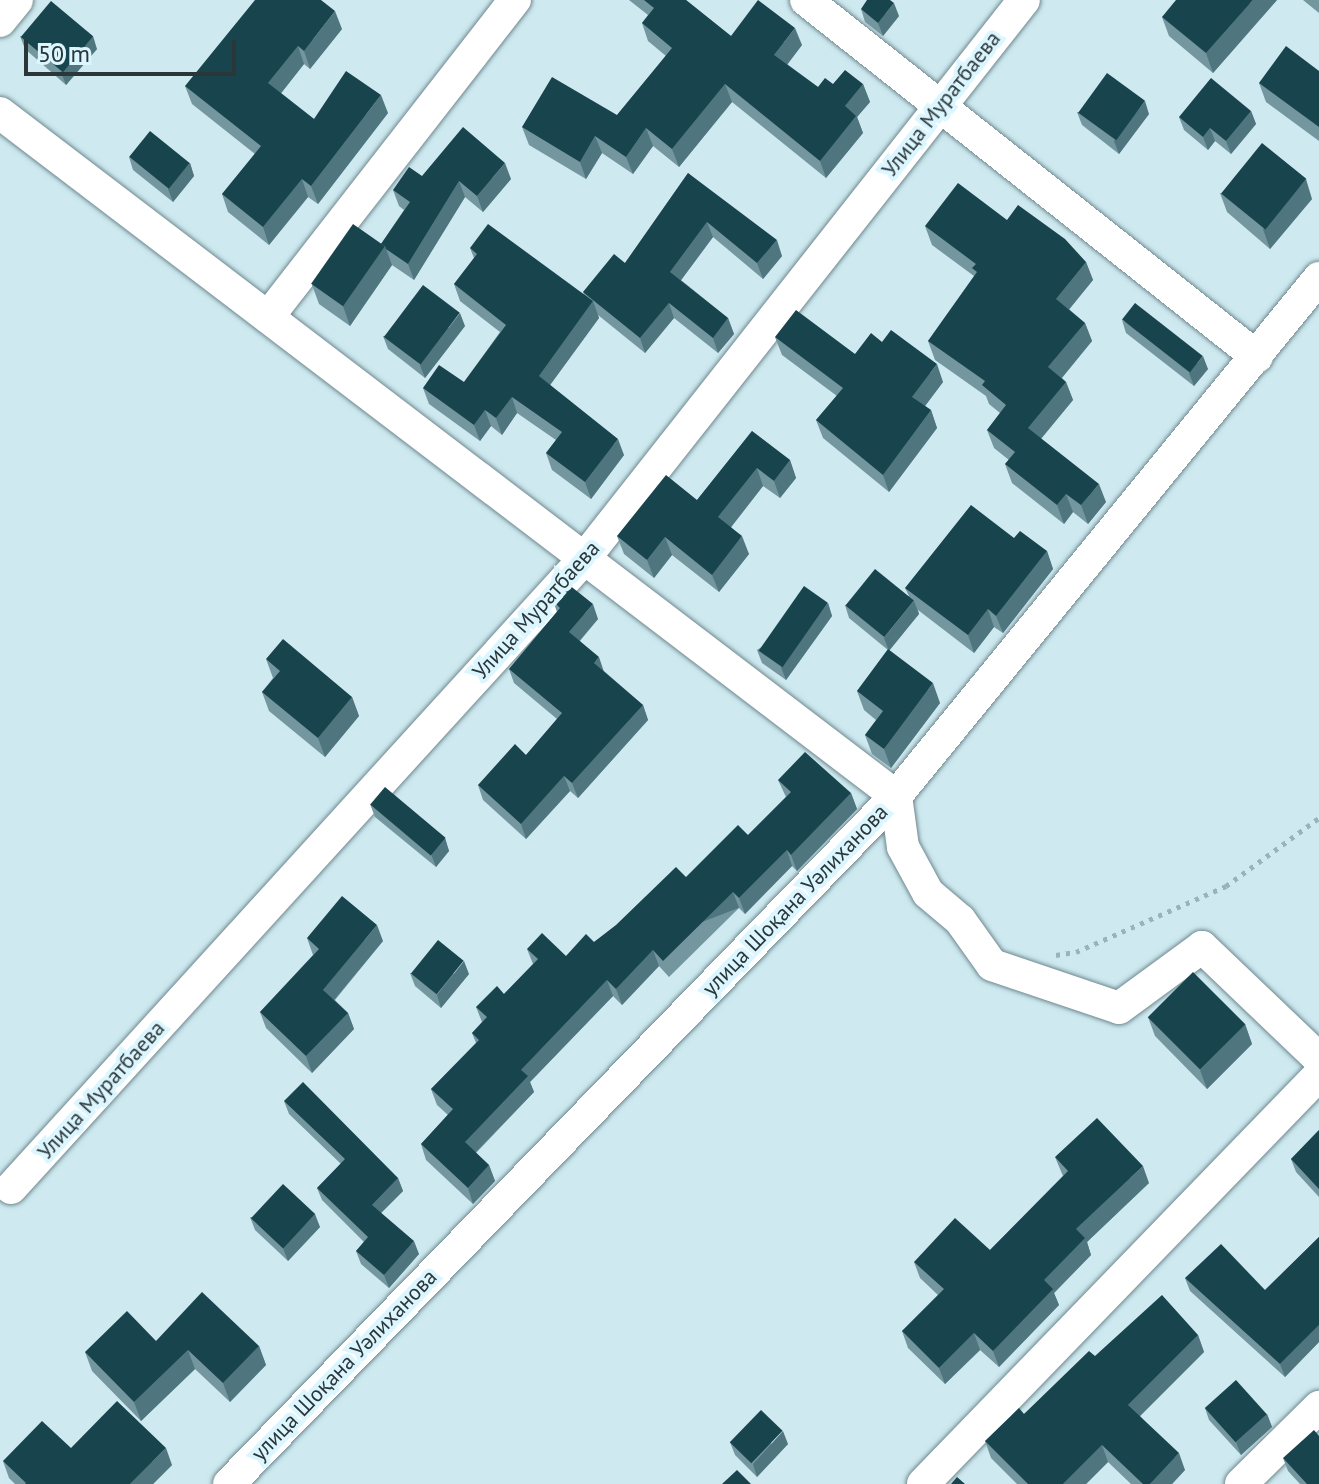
<!DOCTYPE html>
<html>
<head>
<meta charset="utf-8">
<style>
	body { margin:0 }
	#map { position:relative; width:1319px; height:1484px; overflow:hidden; background:#cee9f0; font-family:"PT Sans",sans-serif }
	div>[style] { position:absolute }
	[style*='--x'] { left:calc(var(--x)*1px); top:calc(var(--y)*1px); width:calc(var(--w)*1px); rotate:calc(var(--a)*1deg) }
	.path>* { height:5px; margin-top:-2.5px; transform-origin:0; background:repeating-linear-gradient(90deg,#9bb2b7 0 4px,transparent 0 10px) }
	.roads { filter:drop-shadow(0 0 2px #6f888e) drop-shadow(0 0 2px #6f888e) }
	.street>* { height:32px; margin:-16px; padding:0 16px; transform-origin:16px; border-radius:16px; background:#fff }
	.wall>* { inset:0; background:#73969f }
	.shaded-wall>* { inset:0; background:#4f767f; transform-origin:0 0 }
	.building>* { inset:0; background:#18444e; transform-origin:0 0 }
	span { translate:-50% -50%; white-space:nowrap; text-align:center; line-height:1.15; -webkit-text-stroke:8px #dbf6fe; paint-order:stroke }
	.street-label { font-size:22px; color:#2b3639 }
	.scale { position:absolute; left:24px; top:40px; width:212px; height:36px; box-sizing:border-box; border:4px solid #2b3639; border-top:0; padding-left:10px; font-size:24px; line-height:28px; white-space:nowrap; color:#2b3639; -webkit-text-stroke:6px #dbf6fe; paint-order:stroke }
</style>
</head>
<body>
<div id="map">
	<div class="path">
		<i style="--x:1056;--y:955;--w:20;--a:-9"></i>
		<i style="--x:1076;--y:952;--w:164;--a:-23.7"></i>
		<i style="--x:1226;--y:886;--w:115;--a:-36.2"></i>
	</div>
	<div class="roads">
		<div class="street">
			<i style="--x:806;--y:0;--w:575;--a:38.36"></i>
			<i style="--x:0;--y:21;--w:27;--a:-51"></i>
			<i style="--x:0;--y:113;--w:1127;--a:37.32"></i>
			<i style="--x:896;--y:796;--w:51;--a:82.2"></i>
			<i style="--x:903;--y:847;--w:52;--a:61.5"></i>
			<i style="--x:928;--y:893;--w:42;--a:40.2"></i>
			<i style="--x:960;--y:920;--w:55;--a:54.6"></i>
			<i style="--x:992;--y:965;--w:134;--a:18.7"></i>
			<i style="--x:1119;--y:1008;--w:103;--a:-36.3"></i>
			<i style="--x:1202;--y:947;--w:162;--a:43.7"></i>
			<i style="--x:268;--y:317;--w:402;--a:-52.1"></i>
			<i style="--x:11;--y:1188;--w:851;--a:-47.67"></i>
			<i style="--x:584;--y:559;--w:711;--a:-51.79"></i>
			<i style="--x:229;--y:1484;--w:958;--a:-45.89"></i>
			<i style="--x:896;--y:796;--w:669;--a:-50.76"></i>
			<i style="--x:923;--y:1484;--w:569;--a:-45.93"></i>
			<i style="--x:1241;--y:1484;--w:110;--a:-44.6"></i>
		</div>
	</div>
	<div class="wall">
		<i style="clip-path:polygon(629px 0,686px 0,731px 36px,802px 45px,787px 64px,818px 87px,833px 84px,863px 84px,870px 102px,857px 117px,863px 133px,826px 178px,732px 102px,679px 167px,653px 146px,633px 174px,602px 153px,586px 179px,529px 145px,522px 127px,617px 115px,666px 56px,648px 41px,642px 23px,648px 15px)"></i>
		<i style="clip-path:polygon(1277px 0,1213px 73px,1169px 36px,1162px 17px)"></i>
		<i style="clip-path:polygon(1303px 0,1319px 0,1319px 13px)"></i>
		<i style="clip-path:polygon(861px 9px,899px 16px,883px 36px,865px 22px)"></i>
		<i style="clip-path:polygon(342px 29px,310px 69px,304px 64px,281px 93px,314px 119px,388px 113px,318px 204px,308px 197px,269px 245px,228px 212px,222px 194px,255px 154px,192px 104px,185px 86px)"></i>
		<i style="clip-path:polygon(20px 36px,97px 49px,66px 85px,25px 49px)"></i>
		<i style="clip-path:polygon(1319px 71px,1319px 141px,1266px 102px,1259px 83px)"></i>
		<i style="clip-path:polygon(1251px 111px,1256px 124px,1231px 154px,1215px 141px,1208px 150px,1184px 130px,1179px 117px)"></i>
		<i style="clip-path:polygon(1077px 112px,1149px 114px,1119px 154px,1082px 125px)"></i>
		<i style="clip-path:polygon(129px 157px,190px 163px,194px 176px,173px 202px,133px 170px)"></i>
		<i style="clip-path:polygon(688px 173px,782px 256px,763px 279px,713px 237px,681px 280px,728px 318px,734px 334px,718px 353px,674px 318px,645px 353px,598px 315px,599px 318px,550px 385px,624px 455px,591px 499px,552px 470px,546px 453px,556px 440px,517px 413px,502px 435px,491px 426px,480px 441px,429px 404px,423px 388px,464px 382px,500px 332px,460px 301px,454px 284px,474px 258px,470px 248px,584px 294px,583px 292px,625px 263px)"></i>
		<i style="clip-path:polygon(422px 176px,511px 179px,483px 212px,465px 197px,414px 280px,392px 265px,350px 326px,319px 304px,312px 285px,381px 244px,404px 210px,399px 206px,393px 190px)"></i>
		<i style="clip-path:polygon(1220px 193px,1312px 199px,1270px 249px,1227px 212px)"></i>
		<i style="clip-path:polygon(1007px 220px,1086px 262px,1093px 280px,1069px 309px,1085px 323px,1092px 341px,1062px 378px,1066px 382px,1073px 400px,1041px 439px,1106px 502px,1088px 524px,1073px 512px,1064px 524px,1012px 483px,1005px 464px,1009px 460px,994px 448px,987px 430px,1000px 413px,989px 404px,986px 396px,935px 360px,928px 341px,974px 276px,932px 245px,925px 226px)"></i>
		<i style="clip-path:polygon(1122px 320px,1208px 369px,1194px 386px,1126px 333px)"></i>
		<i style="clip-path:polygon(465px 326px,425px 378px,388px 349px,383px 336px)"></i>
		<i style="clip-path:polygon(775px 337px,855px 354px,882px 342px,943px 382px,925px 406px,931px 410px,937px 428px,889px 492px,823px 438px,816px 420px,837px 396px,782px 355px)"></i>
		<i style="clip-path:polygon(752px 431px,790px 460px,796px 478px,780px 498px,763px 486px,731px 527px,749px 554px,719px 592px,672px 555px,654px 578px,624px 554px,617px 536px,697px 500px)"></i>
		<i style="clip-path:polygon(1014px 538px,1047px 551px,1053px 569px,1003px 633px,994px 627px,974px 653px,918px 610px,919px 614px,889px 650px,940px 703px,891px 768px,872px 754px,865px 735px,876px 720px,864px 710px,857px 691px,888px 650px,849px 618px,845px 605px,909px 596px,905px 588px)"></i>
		<i style="clip-path:polygon(553px 601px,598px 619px,580px 641px,604px 671px,643px 705px,648px 720px,578px 798px,570px 791px,526px 839px,483px 800px,478px 785px,526px 755px,557px 719px,514px 683px,509px 669px,557px 612px)"></i>
		<i style="clip-path:polygon(828px 603px,832px 616px,786px 680px,762px 663px,757px 650px)"></i>
		<i style="clip-path:polygon(266px 659px,352px 697px,359px 716px,325px 757px,269px 711px,262px 692px,273px 678px)"></i>
		<i style="clip-path:polygon(778px 780px,851px 793px,857px 809px,797px 871px,792px 866px,745px 914px,739px 908px,669px 977px,659px 966px,622px 1005px,613px 996px,530px 1082px,534px 1092px,476px 1153px,489px 1165px,495px 1181px,473px 1204px,426px 1160px,421px 1144px,448px 1115px,437px 1105px,431px 1089px,476px 1043px,472px 1033px,482px 1022px,476px 1007px,504px 994px,533px 964px,527px 949px,566px 956px,594px 942px,748px 835px,786px 797px)"></i>
		<i style="clip-path:polygon(370px 804px,445px 838px,449px 851px,436px 867px,375px 817px)"></i>
		<i style="clip-path:polygon(307px 938px,383px 941px,335px 1000px,348px 1013px,354px 1029px,312px 1073px,266px 1028px,260px 1012px,313px 955px)"></i>
		<i style="clip-path:polygon(410px 973px,469px 974px,441px 1008px,415px 986px)"></i>
		<i style="clip-path:polygon(1148px 1017px,1245px 1024px,1252px 1044px,1207px 1089px,1155px 1036px)"></i>
		<i style="clip-path:polygon(284px 1101px,398px 1178px,403px 1191px,381px 1213px,419px 1254px,389px 1288px,361px 1264px,356px 1251px,364px 1242px,322px 1200px,317px 1188px,341px 1164px,289px 1114px)"></i>
		<i style="clip-path:polygon(1319px 1130px,1319px 1197px,1296px 1172px,1291px 1159px)"></i>
		<i style="clip-path:polygon(1055px 1157px,1149px 1183px,1087px 1242px,1091px 1255px,1054px 1293px,1059px 1305px,999px 1367px,980px 1350px,945px 1384px,908px 1348px,902px 1331px,938px 1295px,920px 1278px,914px 1262px,990px 1250px,1063px 1176px)"></i>
		<i style="clip-path:polygon(250px 1217px,320px 1227px,288px 1261px,255px 1230px)"></i>
		<i style="clip-path:polygon(1319px 1237px,1319px 1342px,1285px 1377px,1190px 1291px,1185px 1278px,1265px 1290px)"></i>
		<i style="clip-path:polygon(1198px 1335px,1204px 1352px,1140px 1416px,1185px 1470px,1172px 1484px,1131px 1484px,1108px 1462px,1086px 1484px,1017px 1484px,991px 1458px,985px 1441px,1024px 1414px,1095px 1356px)"></i>
		<i style="clip-path:polygon(259px 1346px,266px 1365px,230px 1402px,195px 1369px,141px 1421px,92px 1371px,85px 1352px)"></i>
		<i style="clip-path:polygon(1205px 1408px,1267px 1414px,1272px 1427px,1241px 1455px,1209px 1420px)"></i>
		<i style="clip-path:polygon(730px 1442px,788px 1444px,757px 1477px,735px 1455px)"></i>
		<i style="clip-path:polygon(71px 1448px,172px 1465px,153px 1484px,15px 1484px,9px 1478px,3px 1461px)"></i>
		<i style="clip-path:polygon(1283px 1458px,1319px 1484px,1300px 1484px,1288px 1471px)"></i>
	</div>
	<div class="shaded-wall">
		<i style="clip-path:polygon(1253px 0,1277px 0,1213px 73px,1206px 53px)"></i>
		<i style="clip-path:polygon(894px 3px,899px 16px,883px 36px,878px 23px)"></i>
		<i style="clip-path:polygon(335px 11px,342px 29px,310px 69px,304px 51px)"></i>
		<i style="clip-path:polygon(795px 28px,802px 45px,781px 73px,774px 55px)"></i>
		<i style="clip-path:polygon(93px 36px,97px 49px,66px 85px,61px 72px)"></i>
		<i style="clip-path:polygon(298px 46px,304px 64px,275px 101px,268px 83px)"></i>
		<i style="clip-path:polygon(725px 84px,732px 102px,679px 167px,672px 149px)"></i>
		<i style="clip-path:polygon(863px 84px,870px 102px,857px 117px,863px 133px,826px 178px,820px 161px,845px 106px)"></i>
		<i style="clip-path:polygon(381px 95px,388px 113px,318px 204px,311px 186px)"></i>
		<i style="clip-path:polygon(1145px 101px,1149px 114px,1119px 154px,1114px 141px)"></i>
		<i style="clip-path:polygon(1251px 111px,1256px 124px,1231px 154px,1226px 141px)"></i>
		<i style="clip-path:polygon(646px 128px,653px 146px,633px 174px,626px 157px)"></i>
		<i style="clip-path:polygon(1210px 128px,1215px 141px,1208px 150px,1203px 137px)"></i>
		<i style="clip-path:polygon(595px 136px,602px 153px,586px 179px,580px 162px)"></i>
		<i style="clip-path:polygon(190px 163px,194px 176px,173px 202px,168px 189px)"></i>
		<i style="clip-path:polygon(505px 163px,511px 179px,483px 212px,477px 196px)"></i>
		<i style="clip-path:polygon(302px 179px,308px 197px,269px 245px,263px 227px)"></i>
		<i style="clip-path:polygon(1306px 179px,1312px 199px,1270px 249px,1263px 229px)"></i>
		<i style="clip-path:polygon(459px 181px,465px 197px,414px 280px,408px 264px)"></i>
		<i style="clip-path:polygon(707px 222px,713px 237px,676px 287px,670px 272px)"></i>
		<i style="clip-path:polygon(777px 240px,782px 256px,763px 279px,757px 263px)"></i>
		<i style="clip-path:polygon(385px 246px,392px 265px,350px 326px,343px 306px)"></i>
		<i style="clip-path:polygon(1086px 262px,1093px 280px,1063px 317px,1056px 299px)"></i>
		<i style="clip-path:polygon(593px 301px,599px 318px,545px 392px,539px 376px)"></i>
		<i style="clip-path:polygon(669px 303px,674px 318px,645px 353px,640px 338px)"></i>
		<i style="clip-path:polygon(460px 313px,465px 326px,425px 378px,420px 365px)"></i>
		<i style="clip-path:polygon(728px 318px,734px 334px,718px 353px,713px 338px)"></i>
		<i style="clip-path:polygon(1085px 323px,1092px 341px,1055px 386px,1048px 367px)"></i>
		<i style="clip-path:polygon(1203px 356px,1208px 369px,1194px 386px,1189px 373px)"></i>
		<i style="clip-path:polygon(937px 364px,943px 382px,919px 414px,912px 397px)"></i>
		<i style="clip-path:polygon(1066px 382px,1073px 400px,1034px 447px,1028px 428px)"></i>
		<i style="clip-path:polygon(512px 397px,517px 413px,502px 435px,496px 418px)"></i>
		<i style="clip-path:polygon(485px 410px,491px 426px,480px 441px,474px 425px)"></i>
		<i style="clip-path:polygon(931px 410px,937px 428px,889px 492px,883px 475px)"></i>
		<i style="clip-path:polygon(618px 439px,624px 455px,591px 499px,585px 482px)"></i>
		<i style="clip-path:polygon(790px 460px,796px 478px,780px 498px,774px 481px)"></i>
		<i style="clip-path:polygon(757px 468px,763px 486px,725px 535px,718px 517px)"></i>
		<i style="clip-path:polygon(1099px 484px,1106px 502px,1088px 524px,1081px 505px)"></i>
		<i style="clip-path:polygon(1066px 494px,1073px 512px,1064px 524px,1057px 505px)"></i>
		<i style="clip-path:polygon(742px 536px,749px 554px,719px 592px,712px 575px)"></i>
		<i style="clip-path:polygon(665px 537px,672px 555px,654px 578px,647px 560px)"></i>
		<i style="clip-path:polygon(1047px 551px,1053px 569px,1003px 633px,996px 616px)"></i>
		<i style="clip-path:polygon(914px 601px,919px 614px,889px 651px,884px 638px)"></i>
		<i style="clip-path:polygon(828px 603px,832px 616px,786px 680px,781px 667px)"></i>
		<i style="clip-path:polygon(593px 604px,598px 619px,574px 647px,569px 632px)"></i>
		<i style="clip-path:polygon(988px 609px,994px 627px,974px 653px,968px 635px)"></i>
		<i style="clip-path:polygon(599px 657px,604px 672px,594px 663px)"></i>
		<i style="clip-path:polygon(933px 683px,940px 703px,891px 768px,884px 749px)"></i>
		<i style="clip-path:polygon(352px 697px,359px 716px,325px 757px,318px 738px)"></i>
		<i style="clip-path:polygon(643px 705px,648px 720px,578px 798px,572px 783px)"></i>
		<i style="clip-path:polygon(564px 776px,570px 791px,526px 839px,521px 824px)"></i>
		<i style="clip-path:polygon(851px 793px,857px 809px,797px 871px,791px 855px)"></i>
		<i style="clip-path:polygon(445px 838px,449px 851px,436px 867px,431px 854px)"></i>
		<i style="clip-path:polygon(787px 850px,792px 866px,745px 914px,739px 898px)"></i>
		<i style="left:733px;top:892px;width:17px;height:98px;rotate:69deg"></i>
		<i style="clip-path:polygon(377px 925px,383px 941px,329px 1006px,323px 990px)"></i>
		<i style="clip-path:polygon(653px 950px,659px 966px,622px 1005px,616px 989px)"></i>
		<i style="clip-path:polygon(464px 961px,469px 974px,441px 1008px,437px 995px)"></i>
		<i style="clip-path:polygon(607px 980px,613px 996px,530px 1082px,534px 1092px,470px 1158px,465px 1142px,521px 1070px)"></i>
		<i style="clip-path:polygon(348px 1013px,354px 1029px,312px 1073px,306px 1056px)"></i>
		<i style="clip-path:polygon(1245px 1024px,1252px 1044px,1207px 1089px,1200px 1070px)"></i>
		<i style="clip-path:polygon(489px 1165px,495px 1181px,473px 1204px,468px 1188px)"></i>
		<i style="clip-path:polygon(1143px 1166px,1149px 1183px,1087px 1242px,1091px 1255px,1054px 1293px,1059px 1305px,999px 1367px,993px 1351px,1044px 1280px,1076px 1229px)"></i>
		<i style="clip-path:polygon(398px 1178px,403px 1191px,376px 1218px,372px 1205px)"></i>
		<i style="clip-path:polygon(315px 1214px,320px 1227px,288px 1261px,283px 1248px)"></i>
		<i style="clip-path:polygon(414px 1241px,419px 1254px,389px 1288px,384px 1275px)"></i>
		<i style="clip-path:polygon(1319px 1325px,1319px 1342px,1285px 1377px,1280px 1364px)"></i>
		<i style="clip-path:polygon(974px 1333px,980px 1350px,945px 1384px,939px 1368px)"></i>
		<i style="clip-path:polygon(1198px 1335px,1204px 1352px,1134px 1422px,1128px 1405px)"></i>
		<i style="clip-path:polygon(259px 1346px,266px 1365px,230px 1402px,223px 1383px)"></i>
		<i style="clip-path:polygon(188px 1350px,195px 1369px,141px 1421px,134px 1402px)"></i>
		<i style="clip-path:polygon(1267px 1414px,1272px 1427px,1241px 1455px,1236px 1442px)"></i>
		<i style="clip-path:polygon(783px 1431px,788px 1444px,757px 1477px,753px 1464px)"></i>
		<i style="clip-path:polygon(1102px 1445px,1108px 1462px,1086px 1484px,1063px 1484px)"></i>
		<i style="clip-path:polygon(166px 1448px,172px 1465px,153px 1484px,130px 1484px)"></i>
		<i style="clip-path:polygon(1179px 1453px,1185px 1470px,1172px 1484px,1150px 1484px)"></i>
	</div>
	<div class="building">
		<i style="clip-path:polygon(255px 0,321px 0,335px 11px,304px 51px,298px 46px,268px 83px,314px 119px,346px 71px,381px 95px,311px 186px,302px 179px,263px 227px,222px 194px,261px 146px,185px 86px)"></i>
		<i style="clip-path:polygon(644px 0,686px 0,731px 36px,758px 0,795px 28px,774px 55px,818px 87px,825px 78px,833px 84px,845px 70px,863px 84px,845px 106px,856px 116px,820px 161px,725px 84px,672px 149px,646px 128px,626px 157px,595px 136px,580px 162px,522px 127px,552px 77px,617px 115px,672px 48px,642px 23px,654px 8px)"></i>
		<i style="clip-path:polygon(867px 0,890px 0,894px 3px,878px 23px,861px 9px)"></i>
		<i style="clip-path:polygon(1176px 0,1253px 0,1206px 53px,1162px 17px)"></i>
		<i style="left:51px;top:1px;width:55px;height:47px;rotate:40deg"></i>
		<i style="clip-path:polygon(1286px 46px,1319px 71px,1319px 127px,1259px 83px)"></i>
		<i style="left:1107px;top:73px;width:47px;height:49px;rotate:36deg"></i>
		<i style="clip-path:polygon(1211px 78px,1251px 111px,1226px 141px,1210px 128px,1203px 137px,1179px 117px)"></i>
		<i style="clip-path:polygon(463px 127px,505px 163px,477px 196px,459px 181px,408px 264px,386px 249px,385px 246px,381px 244px,410px 202px,393px 190px,409px 167px,422px 176px)"></i>
		<i style="left:150px;top:131px;width:51px;height:33px;rotate:39deg"></i>
		<i style="left:1262px;top:143px;width:57px;height:65px;rotate:39deg"></i>
		<i style="clip-path:polygon(688px 173px,777px 240px,757px 263px,707px 222px,670px 272px,728px 318px,713px 338px,669px 303px,640px 338px,583px 292px,614px 254px,625px 263px)"></i>
		<i style="clip-path:polygon(958px 183px,1007px 220px,1018px 205px,1065px 239px,1086px 262px,1056px 299px,1085px 323px,1048px 367px,1066px 382px,1028px 428px,1099px 484px,1081px 505px,1066px 494px,1057px 505px,1005px 464px,1015px 452px,987px 430px,1006px 405px,982px 385px,985px 381px,928px 341px,977px 272px,972px 268px,976px 264px,925px 226px)"></i>
		<i style="left:353px;top:224px;width:39px;height:73px;rotate:35deg"></i>
		<i style="clip-path:polygon(488px 224px,593px 301px,539px 376px,618px 439px,585px 482px,546px 453px,562px 432px,512px 397px,496px 418px,485px 410px,474px 425px,423px 388px,439px 365px,464px 382px,506px 325px,454px 284px,477px 254px,470px 248px)"></i>
		<i style="left:423px;top:285px;width:46px;height:65px;rotate:37deg"></i>
		<i style="left:1135px;top:303px;width:86px;height:21px;rotate:38deg"></i>
		<i style="clip-path:polygon(796px 310px,855px 354px,871px 333px,882px 342px,891px 330px,937px 364px,912px 397px,931px 410px,883px 475px,816px 420px,843px 388px,775px 337px)"></i>
		<i style="clip-path:polygon(752px 431px,790px 460px,774px 481px,757px 468px,718px 517px,742px 536px,712px 575px,665px 537px,647px 560px,617px 536px,666px 475px,697px 500px)"></i>
		<i style="clip-path:polygon(971px 505px,1014px 538px,1020px 531px,1047px 551px,996px 616px,988px 609px,968px 635px,905px 588px)"></i>
		<i style="left:875px;top:569px;width:50px;height:47px;rotate:39deg"></i>
		<i style="clip-path:polygon(568px 584px,593px 604px,569px 632px,599px 657px,594px 663px,643px 705px,572px 783px,564px 776px,521px 824px,478px 785px,515px 744px,526px 755px,562px 713px,509px 669px,560px 608px,553px 601px)"></i>
		<i style="left:804px;top:586px;width:29px;height:79px;rotate:35deg"></i>
		<i style="clip-path:polygon(283px 639px,352px 697px,318px 738px,262px 692px,280px 671px,266px 659px)"></i>
		<i style="clip-path:polygon(888px 649px,933px 683px,884px 749px,865px 735px,883px 711px,857px 691px)"></i>
		<i style="clip-path:polygon(805px 752px,851px 793px,791px 855px,787px 850px,739px 898px,733px 892px,663px 961px,653px 950px,616px 989px,607px 980px,521px 1070px,528px 1076px,465px 1142px,489px 1165px,468px 1188px,421px 1144px,453px 1109px,431px 1089px,479px 1040px,472px 1033px,487px 1017px,476px 1007px,497px 986px,504px 994px,538px 959px,527px 949px,542px 933px,566px 956px,586px 934px,594px 942px,616px 925px,676px 867px,686px 877px,738px 825px,748px 835px,791px 792px,778px 780px)"></i>
		<i style="left:385px;top:787px;width:79px;height:23px;rotate:40deg"></i>
		<i style="clip-path:polygon(342px 896px,377px 925px,323px 990px,348px 1013px,306px 1056px,260px 1012px,319px 949px,307px 938px)"></i>
		<i style="left:438px;top:940px;width:33px;height:43px;rotate:39deg"></i>
		<i style="left:1193px;top:972px;width:74px;height:64px;rotate:45deg"></i>
		<i style="clip-path:polygon(303px 1082px,398px 1178px,372px 1205px,414px 1241px,384px 1275px,356px 1251px,368px 1237px,317px 1188px,345px 1159px,284px 1101px)"></i>
		<i style="clip-path:polygon(1097px 1118px,1143px 1166px,1076px 1229px,1085px 1238px,1044px 1280px,1053px 1289px,993px 1351px,974px 1333px,939px 1368px,902px 1331px,944px 1289px,914px 1262px,955px 1218px,990px 1250px,1068px 1171px,1055px 1157px)"></i>
		<i style="clip-path:polygon(1319px 1130px,1319px 1189px,1291px 1159px)"></i>
		<i style="left:283px;top:1184px;width:44px;height:47px;rotate:43deg"></i>
		<i style="clip-path:polygon(1319px 1237px,1319px 1325px,1280px 1364px,1185px 1278px,1221px 1244px,1265px 1290px)"></i>
		<i style="clip-path:polygon(202px 1292px,259px 1346px,223px 1383px,188px 1350px,134px 1402px,85px 1352px,127px 1311px,156px 1341px)"></i>
		<i style="clip-path:polygon(1162px 1295px,1198px 1335px,1128px 1405px,1179px 1453px,1150px 1484px,1143px 1484px,1102px 1445px,1063px 1484px,1028px 1484px,985px 1441px,1019px 1408px,1024px 1414px,1089px 1351px,1095px 1356px)"></i>
		<i style="left:1236px;top:1380px;width:46px;height:42px;rotate:48deg"></i>
		<i style="clip-path:polygon(117px 1401px,166px 1448px,130px 1484px,25px 1484px,26px 1483px,3px 1461px,42px 1421px,71px 1448px)"></i>
		<i style="left:761px;top:1410px;width:30px;height:45px;rotate:44deg"></i>
		<i style="clip-path:polygon(1314px 1430px,1319px 1436px,1319px 1484px,1307px 1484px,1283px 1458px)"></i>
		<i style="clip-path:polygon(737px 1470px,751px 1484px,722px 1484px)"></i>
		<i style="clip-path:polygon(957px 1477px,965px 1484px,951px 1484px)"></i>
	</div>
	<div class="street-label">
		<span style="left:941px;top:104px;rotate:-52deg">Улица Муратбаева</span>
		<span style="left:536px;top:610px;rotate:-48deg">Улица Муратбаева</span>
		<span style="left:795px;top:900px;rotate:-46deg">улица Шоқана Уәлиханова</span>
		<span style="left:101px;top:1090px;rotate:-48deg">Улица Муратбаева</span>
		<span style="left:344px;top:1365px;rotate:-46deg">улица Шоқана Уәлиханова</span>
	</div>
	<div class="scale">50 m</div>
</div>
</body>
</html>
